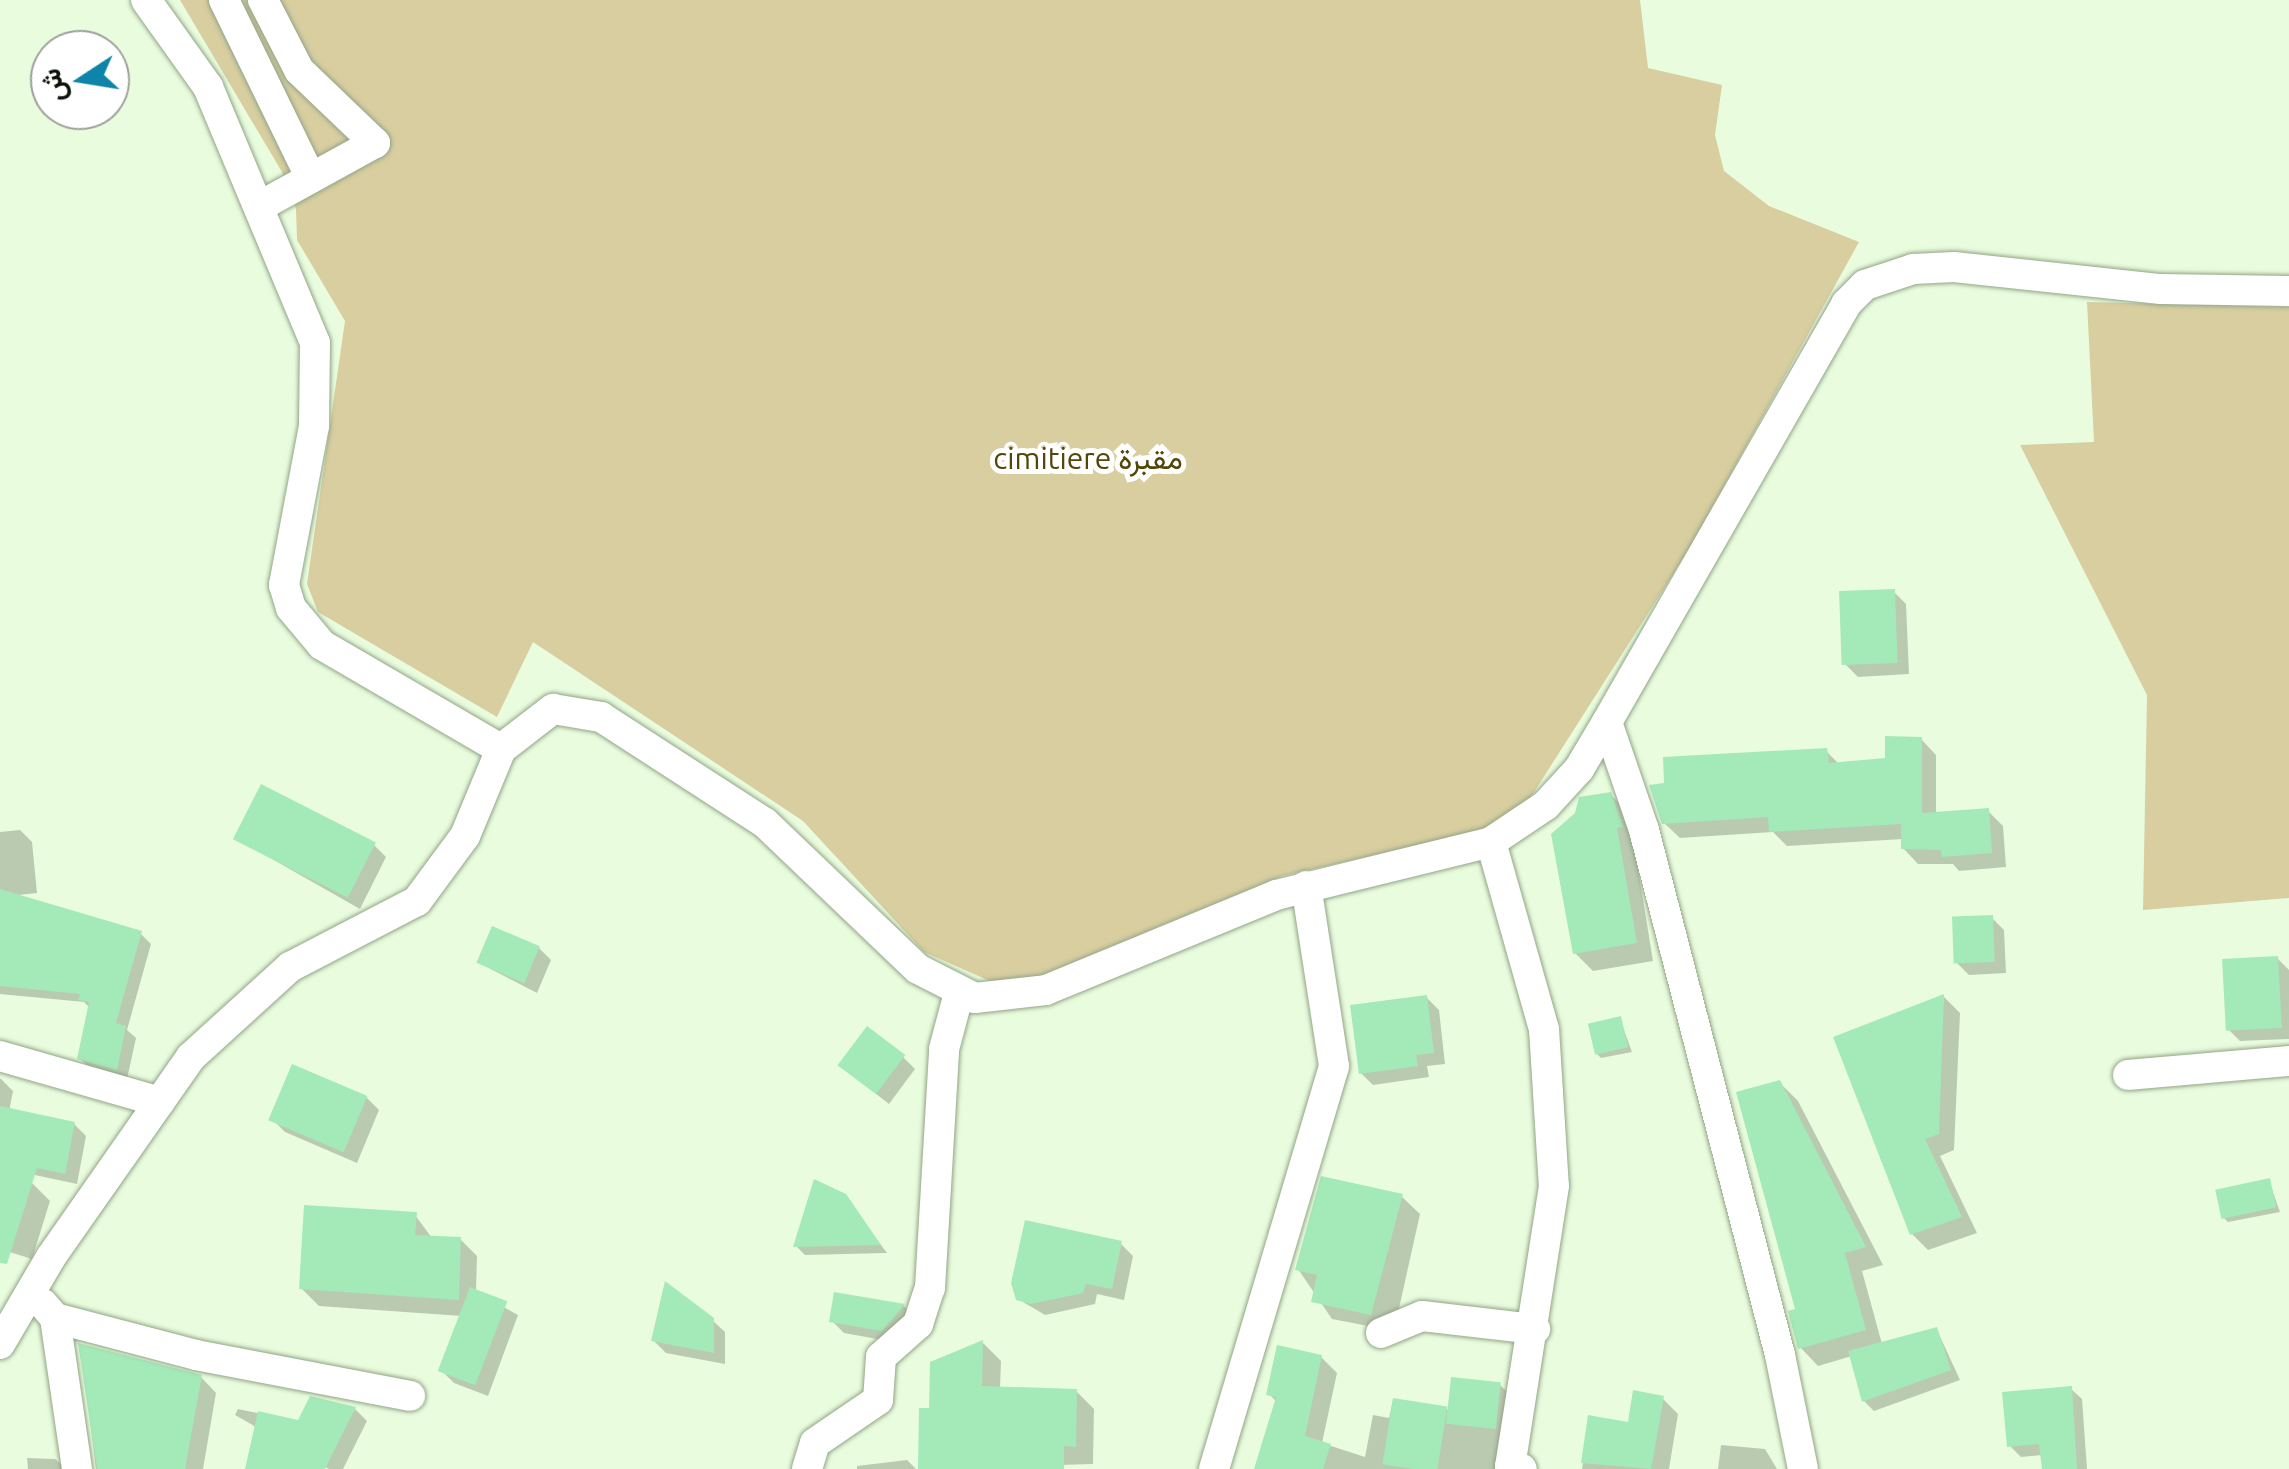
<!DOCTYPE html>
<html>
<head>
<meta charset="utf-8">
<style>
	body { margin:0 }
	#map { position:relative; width:2289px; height:1469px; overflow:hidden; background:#e9fdde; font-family:Ubuntu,Vazirmatn,sans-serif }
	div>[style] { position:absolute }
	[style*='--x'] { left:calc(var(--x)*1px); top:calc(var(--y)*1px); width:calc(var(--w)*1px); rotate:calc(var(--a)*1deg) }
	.green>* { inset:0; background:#d8cea0 }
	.shadow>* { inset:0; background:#0003 }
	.building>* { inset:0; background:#a4e9b8; transform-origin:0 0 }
	.roads { filter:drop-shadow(0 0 2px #92a487) drop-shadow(0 0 2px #92a487) }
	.minor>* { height:30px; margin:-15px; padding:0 15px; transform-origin:15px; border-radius:15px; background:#fff }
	span { translate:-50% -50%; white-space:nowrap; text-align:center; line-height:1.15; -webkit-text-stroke:10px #fff; paint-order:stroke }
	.park-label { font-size:30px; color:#524609 }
	.north { position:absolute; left:30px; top:30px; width:100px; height:100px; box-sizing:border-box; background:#fff; border:2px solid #9ea09c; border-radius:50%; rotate:258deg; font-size:28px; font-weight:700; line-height:40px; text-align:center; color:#0c1208 }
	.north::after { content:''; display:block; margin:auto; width:35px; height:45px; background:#0f84aa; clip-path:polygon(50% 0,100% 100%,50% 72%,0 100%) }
</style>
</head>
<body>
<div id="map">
	<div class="green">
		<i style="clip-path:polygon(180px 0,1640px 0,1648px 68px,1722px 85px,1715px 135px,1724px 171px,1769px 206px,1859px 242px,1691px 546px,1529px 800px,1487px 829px,1282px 876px,1008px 989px,924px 952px,803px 821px,533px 642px,497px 717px,318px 612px,307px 584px,345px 321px,297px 240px,296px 209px,282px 172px)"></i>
		<i style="clip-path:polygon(2087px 302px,2289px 307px,2289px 898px,2143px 910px,2147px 695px,2020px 445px,2094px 442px)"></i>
	</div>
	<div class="shadow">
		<i style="clip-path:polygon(1894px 592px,1906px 604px,1909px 674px,1858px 677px,1846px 665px)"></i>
		<i style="clip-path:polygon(1921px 739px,1936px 755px,1936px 815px,1988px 811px,2003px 826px,2006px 867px,1959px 871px,1953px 864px,1918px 864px,1903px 848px,1903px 839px,1787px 846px,1773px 832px,1680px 838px,1664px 823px,1826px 751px,1840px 765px,1887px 760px)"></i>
		<i style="clip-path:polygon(1610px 794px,1629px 813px,1653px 961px,1593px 971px,1575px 953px)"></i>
		<i style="clip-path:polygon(20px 830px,32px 842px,37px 893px,0 897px,0 832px)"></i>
		<i style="clip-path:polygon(237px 839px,374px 845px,386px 857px,360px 909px)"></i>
		<i style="clip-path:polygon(1992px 918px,2004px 930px,2006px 973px,1969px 975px,1957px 963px)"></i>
		<i style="clip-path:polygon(141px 934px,151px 944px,127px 1030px,136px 1038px,127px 1079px,90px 1068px,79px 1058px,90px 1008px,84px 1002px,0 994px,0 954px)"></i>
		<i style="clip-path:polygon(539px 948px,551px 960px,537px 993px,479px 963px)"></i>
		<i style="clip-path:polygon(2277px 958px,2289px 970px,2289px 1039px,2240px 1041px,2228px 1029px)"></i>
		<i style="clip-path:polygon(1944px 997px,1960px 1013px,1954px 1150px,1940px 1156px,1977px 1233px,1928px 1250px,1912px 1234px)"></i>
		<i style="clip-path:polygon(1427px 998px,1439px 1010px,1445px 1064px,1427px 1066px,1429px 1077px,1373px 1085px,1361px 1073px)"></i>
		<i style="clip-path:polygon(1620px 1019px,1632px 1052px,1601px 1058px,1596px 1053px)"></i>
		<i style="clip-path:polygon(903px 1057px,915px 1069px,889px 1104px,853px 1076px)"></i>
		<i style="clip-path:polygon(0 1078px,13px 1091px,8px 1117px,0 1116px)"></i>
		<i style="clip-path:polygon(1779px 1082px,1798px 1101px,1883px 1265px,1862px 1271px,1882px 1344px,1937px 1330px,1960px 1380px,1874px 1411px,1864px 1401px,1852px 1356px,1818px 1366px,1800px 1347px)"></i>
		<i style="clip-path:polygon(367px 1098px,379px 1110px,357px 1163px,285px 1132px,273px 1120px)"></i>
		<i style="clip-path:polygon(74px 1124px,86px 1136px,77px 1184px,30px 1174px)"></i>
		<i style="clip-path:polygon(0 1175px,32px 1183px,50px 1201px,32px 1259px,0 1249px)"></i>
		<i style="clip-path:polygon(2269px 1181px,2280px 1212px,2228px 1222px,2223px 1217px)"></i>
		<i style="clip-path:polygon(844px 1196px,887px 1253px,805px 1255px,796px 1246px)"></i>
		<i style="clip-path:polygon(1401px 1196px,1420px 1214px,1394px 1331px,1332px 1319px,1298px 1269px)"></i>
		<i style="clip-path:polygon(415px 1215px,432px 1238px,460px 1239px,477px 1256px,476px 1292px,518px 1315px,488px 1396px,454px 1383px,442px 1371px,462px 1316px,319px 1306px,301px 1288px)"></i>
		<i style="clip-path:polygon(1121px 1244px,1133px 1256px,1124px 1300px,1097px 1294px,1095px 1304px,1045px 1315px,1018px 1299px)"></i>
		<i style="clip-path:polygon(836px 1295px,904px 1306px,915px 1317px,894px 1342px,844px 1333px,832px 1321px)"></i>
		<i style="clip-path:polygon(712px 1320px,725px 1332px,725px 1364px,666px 1353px,654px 1341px)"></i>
		<i style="clip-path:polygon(983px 1343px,1001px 1361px,1000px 1389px,1076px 1391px,1094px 1409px,1093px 1464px,920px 1469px,931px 1410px)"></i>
		<i style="clip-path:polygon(81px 1347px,201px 1377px,216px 1393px,203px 1469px,96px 1469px)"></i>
		<i style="clip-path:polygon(1321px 1357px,1337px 1373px,1322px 1443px,1365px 1457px,1373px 1415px,1389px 1418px,1393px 1400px,1450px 1410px,1500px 1385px,1516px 1400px,1509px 1469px,1257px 1469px,1277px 1402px,1269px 1394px)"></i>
		<i style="clip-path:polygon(2071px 1389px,2082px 1399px,2087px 1469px,2044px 1469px,2042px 1455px,2021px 1457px,2010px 1446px)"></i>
		<i style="clip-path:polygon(1662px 1398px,1678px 1414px,1669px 1469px,1582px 1469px,1590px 1418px,1630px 1425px)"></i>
		<i style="clip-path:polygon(311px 1399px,355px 1409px,367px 1421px,343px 1469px,329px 1469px,235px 1415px,238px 1409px,300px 1422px)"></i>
		<i style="clip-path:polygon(1721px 1445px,1765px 1449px,1777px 1469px,1718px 1469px)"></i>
		<i style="clip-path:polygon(27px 1458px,55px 1459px,66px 1469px,28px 1469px)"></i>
		<i style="clip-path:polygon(907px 1460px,916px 1469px,857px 1469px,857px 1466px)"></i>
	</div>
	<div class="building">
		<i style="left:1895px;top:589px;width:74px;height:56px;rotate:88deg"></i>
		<i style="clip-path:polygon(1885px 736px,1922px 737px,1922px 813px,1989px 808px,1992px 853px,1942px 857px,1941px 850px,1901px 849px,1901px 824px,1769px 832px,1768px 817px,1662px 824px,1649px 785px,1664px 783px,1663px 757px,1827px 748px,1829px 763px,1885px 758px)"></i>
		<i style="left:261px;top:784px;width:129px;height:62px;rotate:27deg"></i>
		<i style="clip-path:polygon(1611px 792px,1623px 827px,1617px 828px,1637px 943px,1573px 954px,1551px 834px,1575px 813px,1579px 797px)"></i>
		<i style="clip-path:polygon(0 889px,142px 931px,116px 1023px,126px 1026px,117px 1070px,77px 1059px,89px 1002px,78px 1000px,80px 994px,0 986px)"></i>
		<i style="left:1993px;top:915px;width:47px;height:41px;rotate:88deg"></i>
		<i style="left:492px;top:926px;width:52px;height:40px;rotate:23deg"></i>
		<i style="left:2278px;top:956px;width:72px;height:56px;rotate:87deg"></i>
		<i style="clip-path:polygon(1944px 994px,1939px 1134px,1925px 1139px,1962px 1217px,1910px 1235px,1833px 1037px)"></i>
		<i style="clip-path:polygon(1427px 995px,1434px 1053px,1416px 1055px,1418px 1066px,1359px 1074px,1350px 1005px)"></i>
		<i style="left:1621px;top:1016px;width:32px;height:34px;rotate:77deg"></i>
		<i style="left:867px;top:1026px;width:48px;height:49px;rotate:37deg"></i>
		<i style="left:292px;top:1064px;width:82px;height:61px;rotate:23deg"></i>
		<i style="clip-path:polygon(1780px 1080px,1866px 1247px,1845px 1253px,1866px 1330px,1798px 1349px,1788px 1311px,1795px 1309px,1736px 1092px)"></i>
		<i style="clip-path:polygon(0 1106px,75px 1122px,65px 1174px,37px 1168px,7px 1264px,0 1263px)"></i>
		<i style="clip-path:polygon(1321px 1176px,1403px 1194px,1371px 1315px,1311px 1302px,1317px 1275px,1295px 1270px)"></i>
		<i style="left:2270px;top:1178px;width:30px;height:56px;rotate:78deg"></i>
		<i style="clip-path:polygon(814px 1179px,846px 1194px,881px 1245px,793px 1247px)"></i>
		<i style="clip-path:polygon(304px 1205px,417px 1212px,415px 1235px,461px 1237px,459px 1300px,299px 1289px)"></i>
		<i style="clip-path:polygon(1025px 1220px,1122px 1241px,1112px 1289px,1086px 1284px,1083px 1293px,1031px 1304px,1016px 1300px,1011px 1283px)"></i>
		<i style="clip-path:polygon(665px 1281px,714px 1318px,714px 1353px,651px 1341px)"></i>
		<i style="left:470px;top:1287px;width:40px;height:90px;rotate:21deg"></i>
		<i style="clip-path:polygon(834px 1292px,905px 1304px,882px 1331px,829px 1322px)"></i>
		<i style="clip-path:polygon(1937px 1327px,1951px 1370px,1862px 1402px,1848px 1351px)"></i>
		<i style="clip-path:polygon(983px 1340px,982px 1386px,1077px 1389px,1076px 1447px,1064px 1446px,1064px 1469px,918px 1469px,919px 1408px,929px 1408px,930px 1362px)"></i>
		<i style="clip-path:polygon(78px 1343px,202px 1375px,185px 1469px,97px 1469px)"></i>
		<i style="clip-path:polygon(1277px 1345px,1322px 1355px,1305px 1436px,1331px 1444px,1323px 1469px,1254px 1469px,1276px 1397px,1266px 1395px)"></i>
		<i style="left:1451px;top:1377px;width:50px;height:47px;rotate:6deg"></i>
		<i style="clip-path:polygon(2072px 1386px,2077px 1469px,2042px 1469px,2039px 1444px,2007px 1447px,2002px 1392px)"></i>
		<i style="clip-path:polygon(1633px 1390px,1664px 1396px,1651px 1469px,1581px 1463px,1588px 1415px,1628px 1422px)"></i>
		<i style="clip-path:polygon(310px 1396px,356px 1407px,325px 1469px,245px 1469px,258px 1411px,298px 1420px)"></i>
		<i style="left:1393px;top:1398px;width:55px;height:67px;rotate:9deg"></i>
	</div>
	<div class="roads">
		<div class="minor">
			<i style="--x:146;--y:0;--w:107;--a:54.5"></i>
			<i style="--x:208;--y:87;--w:277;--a:67.3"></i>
			<i style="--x:315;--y:343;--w:83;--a:90.7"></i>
			<i style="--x:314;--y:426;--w:162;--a:100.7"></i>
			<i style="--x:284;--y:585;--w:24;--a:73"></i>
			<i style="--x:291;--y:608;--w:48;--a:50"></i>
			<i style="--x:322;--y:645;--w:207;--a:30.2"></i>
			<i style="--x:224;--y:0;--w:198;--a:64"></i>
			<i style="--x:262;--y:205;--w:129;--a:-28.8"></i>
			<i style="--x:375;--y:143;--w:105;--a:-136.2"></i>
			<i style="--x:299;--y:70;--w:79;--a:-117.2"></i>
			<i style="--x:1607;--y:722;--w:482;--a:-60.2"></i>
			<i style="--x:1846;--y:304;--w:27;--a:-45"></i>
			<i style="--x:1865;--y:285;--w:51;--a:-18.4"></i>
			<i style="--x:1913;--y:269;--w:41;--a:-2.8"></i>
			<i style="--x:1954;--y:267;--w:208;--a:6.1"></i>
			<i style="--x:2161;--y:289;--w:128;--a:0.9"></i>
			<i style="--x:1491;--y:842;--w:194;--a:74.2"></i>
			<i style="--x:1544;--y:1029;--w:157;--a:86.4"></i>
			<i style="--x:1554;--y:1186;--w:283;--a:98.9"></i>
			<i style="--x:1510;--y:1466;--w:12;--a:14"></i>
			<i style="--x:0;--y:1056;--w:166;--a:16"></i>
			<i style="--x:2128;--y:1075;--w:162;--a:-5"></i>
			<i style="--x:43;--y:1304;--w:18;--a:49"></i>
			<i style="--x:55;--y:1318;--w:153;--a:81.7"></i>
			<i style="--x:55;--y:1318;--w:146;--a:14.7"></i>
			<i style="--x:196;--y:1355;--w:218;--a:10.8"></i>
			<i style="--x:1381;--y:1333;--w:44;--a:-22.5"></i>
			<i style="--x:1422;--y:1316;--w:114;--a:6.6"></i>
			<i style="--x:0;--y:1344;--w:101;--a:-59.6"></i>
			<i style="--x:51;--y:1257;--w:244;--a:-55"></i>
			<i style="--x:191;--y:1057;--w:134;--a:-42.3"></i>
			<i style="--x:290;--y:967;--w:143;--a:-27.5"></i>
			<i style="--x:417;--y:901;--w:81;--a:-53.6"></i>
			<i style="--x:465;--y:836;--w:94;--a:-67.5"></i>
			<i style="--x:501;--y:749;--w:66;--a:-37.6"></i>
			<i style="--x:553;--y:709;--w:49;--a:9.5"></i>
			<i style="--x:601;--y:717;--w:195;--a:32.9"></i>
			<i style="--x:765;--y:823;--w:211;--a:43.7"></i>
			<i style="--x:918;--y:969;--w:64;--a:27"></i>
			<i style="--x:975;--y:998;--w:71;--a:-6.4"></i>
			<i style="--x:1046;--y:990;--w:249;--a:-22.4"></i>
			<i style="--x:1276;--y:895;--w:221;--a:-13.8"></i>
			<i style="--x:1491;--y:842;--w:66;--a:-33.9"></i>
			<i style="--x:1546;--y:805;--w:49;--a:-47.5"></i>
			<i style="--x:1579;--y:769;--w:55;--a:-59.2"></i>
			<i style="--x:1607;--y:722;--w:114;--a:71.1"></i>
			<i style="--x:1644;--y:830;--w:542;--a:75.48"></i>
			<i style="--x:1780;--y:1355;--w:116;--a:78.6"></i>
			<i style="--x:807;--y:1469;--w:27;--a:-73"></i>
			<i style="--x:815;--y:1443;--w:76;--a:-34.3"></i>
			<i style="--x:878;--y:1400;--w:43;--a:-86"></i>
			<i style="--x:881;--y:1357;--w:50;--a:-41.7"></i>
			<i style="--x:918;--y:1324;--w:38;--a:-72"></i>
			<i style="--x:930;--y:1288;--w:239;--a:-86.6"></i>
			<i style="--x:944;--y:1049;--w:58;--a:-75"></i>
			<i style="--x:1214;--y:1469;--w:420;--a:-73.4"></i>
			<i style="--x:1334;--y:1066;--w:182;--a:-98.8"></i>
		</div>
	</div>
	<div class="park-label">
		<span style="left:1088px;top:458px">cimitiere مقبرة</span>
	</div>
	<div class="north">ش</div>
</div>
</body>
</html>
